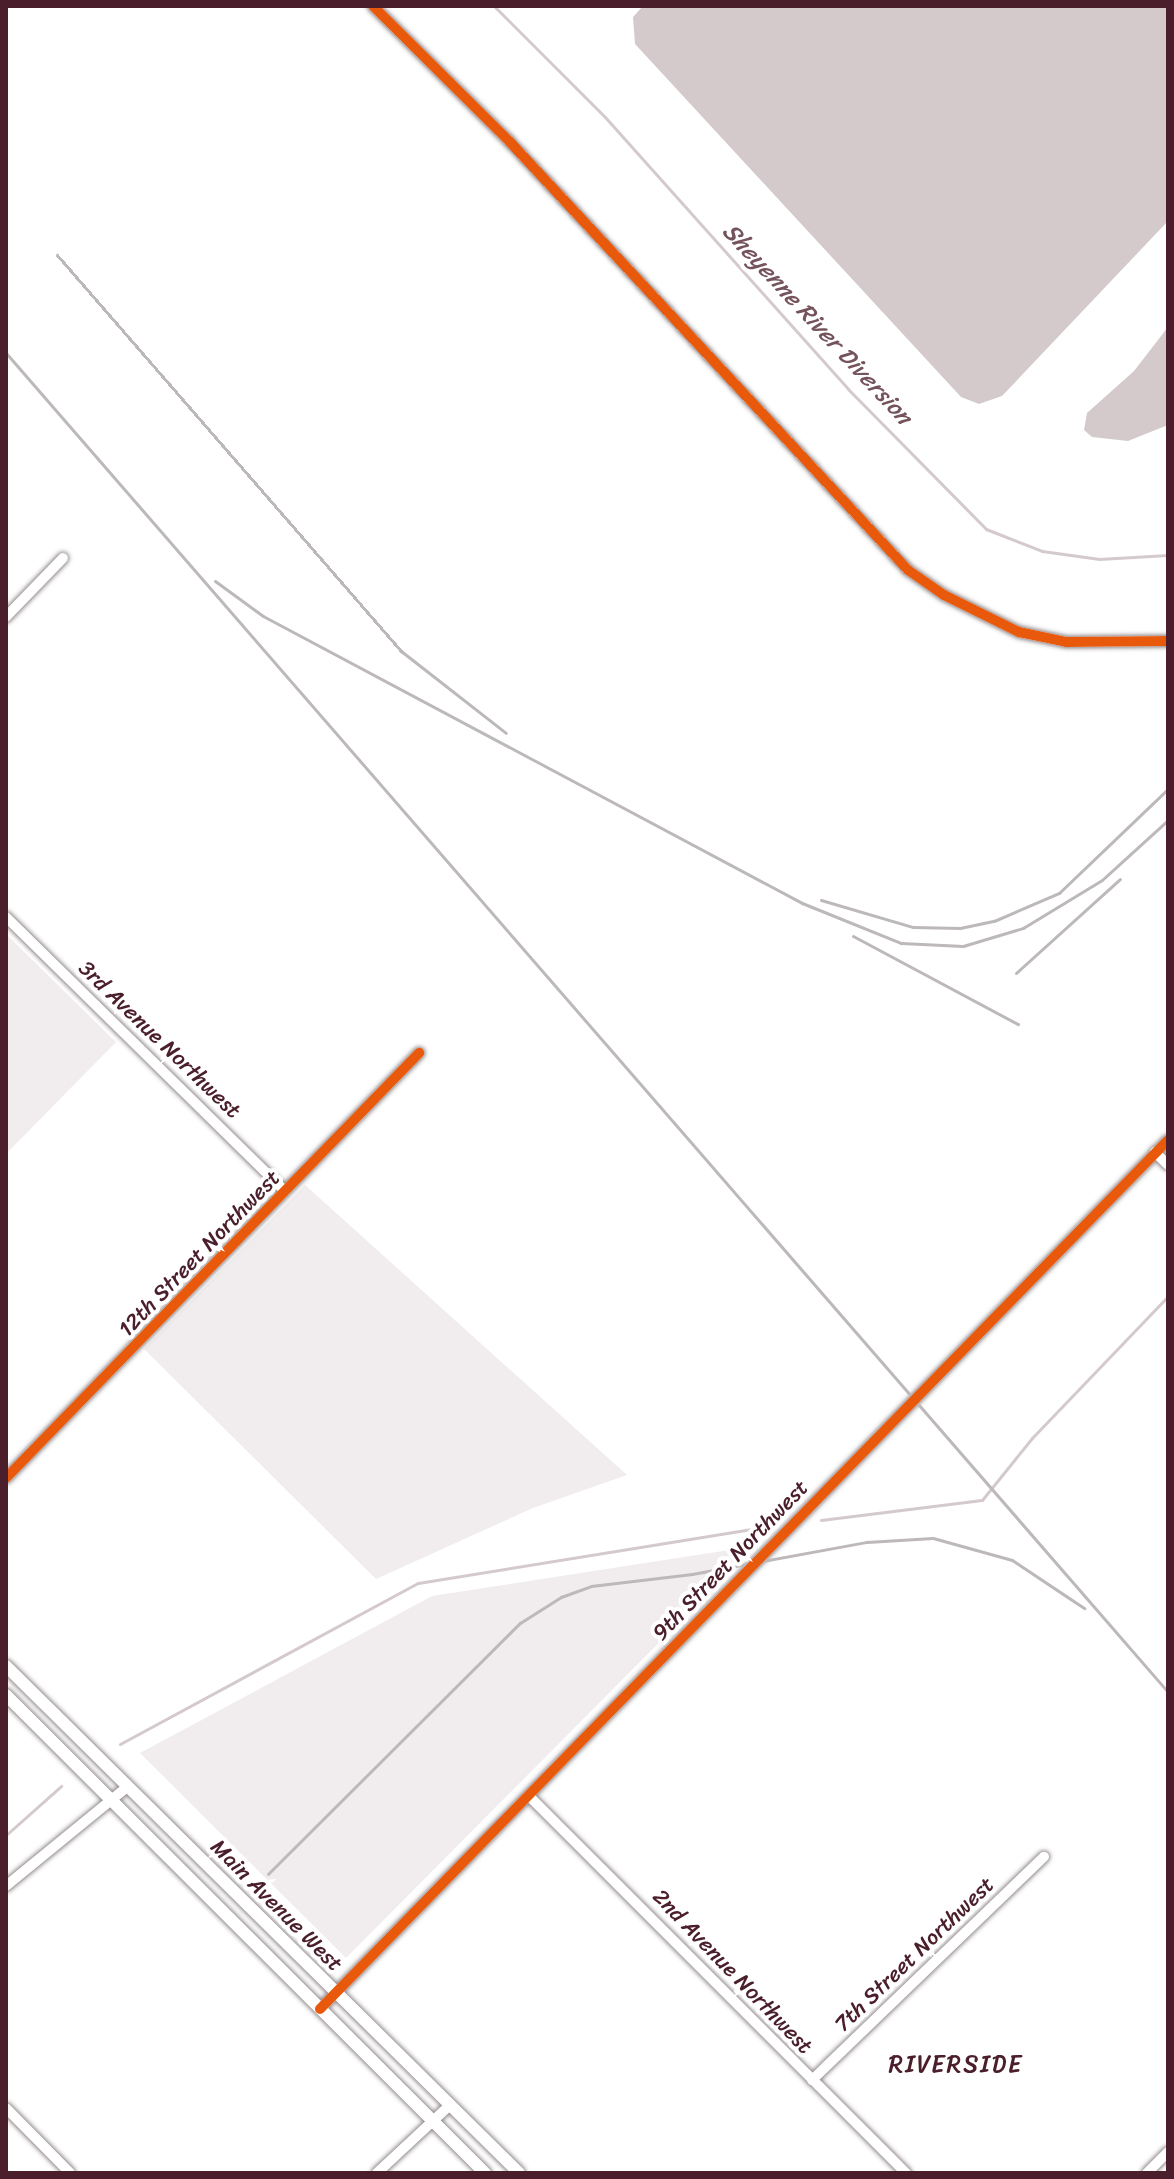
<!DOCTYPE html>
<html>
<head>
<meta charset="utf-8">
<style>
	body { margin:0 }
	#map { position:relative; width:1174px; height:2179px; overflow:hidden; background:#fff; font-family:Sriracha,sans-serif }
	div>[style] { position:absolute }
	[style*='--x'] { left:calc(var(--x)*1px); top:calc(var(--y)*1px); width:calc(var(--w)*1px); rotate:calc(var(--a)*1deg) }
	.built>* { inset:0; background:#f1edee }
	.water>* { inset:0; background:#d4cacc }
	.stream>* { height:3px; margin:-1.5px; padding:0 1.5px; transform-origin:1.5px; border-radius:1.5px; background:#d4cacc }
	.roads { filter:drop-shadow(0 0 2px #948c8e) drop-shadow(0 0 2px #948c8e) }
	.minor>* { height:10px; margin:-5px; padding:0 5px; transform-origin:5px; border-radius:5px; background:#fff }
	.major>* { height:12px; margin:-6px; padding:0 6px; transform-origin:6px; border-radius:6px; background:#fff }
	.rail>* { height:3px; margin:-1.5px; padding:0 1.5px; transform-origin:1.5px; border-radius:1.5px; background:#bdb8b9 }
	.cycleway>* { height:10px; margin:-5px; padding:0 5px; transform-origin:5px; border-radius:5px; background:#e8590c }
	span { translate:-50% -50%; white-space:nowrap; text-align:center; line-height:1.15; -webkit-text-stroke:8px #fff; paint-order:stroke }
	.street-label { font-size:22px; color:#4a1f2b }
	.water-label { font-size:24px; color:#74535c; font-style:italic }
	.neighbourhood-label { font-size:24px; color:#4a1f2b; letter-spacing:2px }
	.frame { position:absolute; inset:0; border:8px solid #4a1f2b; pointer-events:none }
</style>
</head>
<body>
<div id="map">
	<div class="built">
		<i style="clip-path:polygon(6px 934px,116px 1042px,6px 1154px)"></i>
		<i style="clip-path:polygon(305px 1185px,627px 1475px,533px 1508px,376px 1579px,144px 1349px)"></i>
		<i style="clip-path:polygon(755px 1546px,346px 1958px,140px 1753px,432px 1596px)"></i>
	</div>
	<div class="water">
		<i style="clip-path:polygon(643px 6px,1168px 6px,1168px 221px,1002px 396px,979px 404px,961px 397px,635px 44px,633px 17px)"></i>
		<i style="clip-path:polygon(1168px 327px,1168px 425px,1128px 441px,1092px 437px,1084px 430px,1087px 413px,1134px 371px)"></i>
	</div>
	<div class="stream">
		<i style="--x:494;--y:6;--w:157;--a:45"></i>
		<i style="--x:605;--y:117;--w:365;--a:48.2"></i>
		<i style="--x:848;--y:389;--w:197;--a:45.4"></i>
		<i style="--x:986;--y:529;--w:60;--a:21.4"></i>
		<i style="--x:1042;--y:551;--w:58;--a:8"></i>
		<i style="--x:1099;--y:559;--w:69;--a:-3.3"></i>
		<i style="--x:821;--y:1520;--w:162;--a:-7.1"></i>
		<i style="--x:982;--y:1500;--w:80;--a:-51.1"></i>
		<i style="--x:1032;--y:1438;--w:197;--a:-46.2"></i>
		<i style="--x:120;--y:1744;--w:339;--a:-28.4"></i>
		<i style="--x:418;--y:1583;--w:349;--a:-9.2"></i>
		<i style="--x:6;--y:1835;--w:74;--a:-41.7"></i>
	</div>
	<div class="roads">
		<div class="minor">
			<i style="--x:373;--y:6;--w:192;--a:44.8"></i>
			<i style="--x:509;--y:141;--w:586;--a:47.08"></i>
			<i style="--x:908;--y:570;--w:44;--a:34.8"></i>
			<i style="--x:944;--y:595;--w:84;--a:26.3"></i>
			<i style="--x:1019;--y:632;--w:48;--a:12"></i>
			<i style="--x:1066;--y:642;--w:102;--a:-0.6"></i>
			<i style="--x:6;--y:617;--w:82;--a:-46"></i>
			<i style="--x:6;--y:917;--w:391;--a:44.5"></i>
			<i style="--x:1155;--y:1152;--w:18;--a:45"></i>
			<i style="--x:6;--y:1478;--w:593;--a:-45.82"></i>
			<i style="--x:530;--y:1797;--w:532;--a:45"></i>
			<i style="--x:6;--y:1886;--w:158;--a:-39.3"></i>
			<i style="--x:320;--y:2009;--w:1214;--a:-45.7"></i>
			<i style="--x:812;--y:2080;--w:322;--a:-43.9"></i>
			<i style="--x:6;--y:2108;--w:91;--a:45.4"></i>
			<i style="--x:377;--y:2173;--w:100;--a:-43"></i>
			<i style="--x:1147;--y:2173;--w:30;--a:-45"></i>
		</div>
		<div class="major">
			<i style="--x:6;--y:1666;--w:721;--a:44.66"></i>
			<i style="--x:6;--y:1695;--w:677;--a:44.94"></i>
		</div>
	</div>
	<div class="rail">
		<i style="--x:57;--y:255;--w:525;--a:49.02"></i>
		<i style="--x:401;--y:651;--w:133;--a:38"></i>
		<i style="--x:6;--y:353;--w:1773;--a:49.05"></i>
		<i style="--x:215;--y:581;--w:59;--a:36.1"></i>
		<i style="--x:263;--y:616;--w:611;--a:28.03"></i>
		<i style="--x:802;--y:903;--w:107;--a:22"></i>
		<i style="--x:901;--y:943;--w:62;--a:2.8"></i>
		<i style="--x:963;--y:946;--w:63;--a:-16.7"></i>
		<i style="--x:1023;--y:928;--w:92;--a:-31.3"></i>
		<i style="--x:1102;--y:880;--w:89;--a:-42.3"></i>
		<i style="--x:821;--y:900;--w:96;--a:16.4"></i>
		<i style="--x:913;--y:927;--w:47;--a:1.2"></i>
		<i style="--x:960;--y:928;--w:35;--a:-12"></i>
		<i style="--x:994;--y:921;--w:71;--a:-23.3"></i>
		<i style="--x:1059;--y:893;--w:151;--a:-43.7"></i>
		<i style="--x:853;--y:936;--w:187;--a:28.1"></i>
		<i style="--x:1016;--y:973;--w:140;--a:-42.1"></i>
		<i style="--x:268;--y:1874;--w:356;--a:-44.9"></i>
		<i style="--x:520;--y:1623;--w:49;--a:-32.4"></i>
		<i style="--x:561;--y:1597;--w:32;--a:-20"></i>
		<i style="--x:591;--y:1586;--w:102;--a:-6.8"></i>
		<i style="--x:692;--y:1574;--w:178;--a:-10.4"></i>
		<i style="--x:867;--y:1542;--w:66;--a:-3.5"></i>
		<i style="--x:933;--y:1538;--w:82;--a:15.6"></i>
		<i style="--x:1012;--y:1560;--w:87;--a:33.7"></i>
	</div>
	<div class="cycleway">
		<i style="--x:373;--y:6;--w:192;--a:44.8"></i>
		<i style="--x:509;--y:141;--w:586;--a:47.08"></i>
		<i style="--x:908;--y:570;--w:44;--a:34.8"></i>
		<i style="--x:944;--y:595;--w:84;--a:26.3"></i>
		<i style="--x:1019;--y:632;--w:48;--a:12"></i>
		<i style="--x:1066;--y:642;--w:102;--a:-0.6"></i>
		<i style="--x:6;--y:1478;--w:593;--a:-45.82"></i>
		<i style="--x:320;--y:2009;--w:1214;--a:-45.7"></i>
	</div>
	<div class="street-label">
		<span style="left:160px;top:1039px;rotate:44deg">3rd Avenue Northwest</span>
		<span style="left:199px;top:1253px;rotate:-46deg">12th Street Northwest</span>
		<span style="left:730px;top:1560px;rotate:-46deg">9th Street Northwest</span>
		<span style="left:277px;top:1905px;rotate:45deg">Main Avenue West</span>
		<span style="left:914px;top:1954px;rotate:-44deg">7th Street Northwest</span>
		<span style="left:733px;top:1971px;rotate:46deg">2nd Avenue Northwest</span>
	</div>
	<div class="water-label">
		<span style="left:817px;top:324px;rotate:47deg">Sheyenne River Diversion</span>
	</div>
	<div class="neighbourhood-label">
		<span style="left:956px;top:2065px">RIVERSIDE</span>
	</div>
	<div class="frame"></div>
</div>
</body>
</html>
